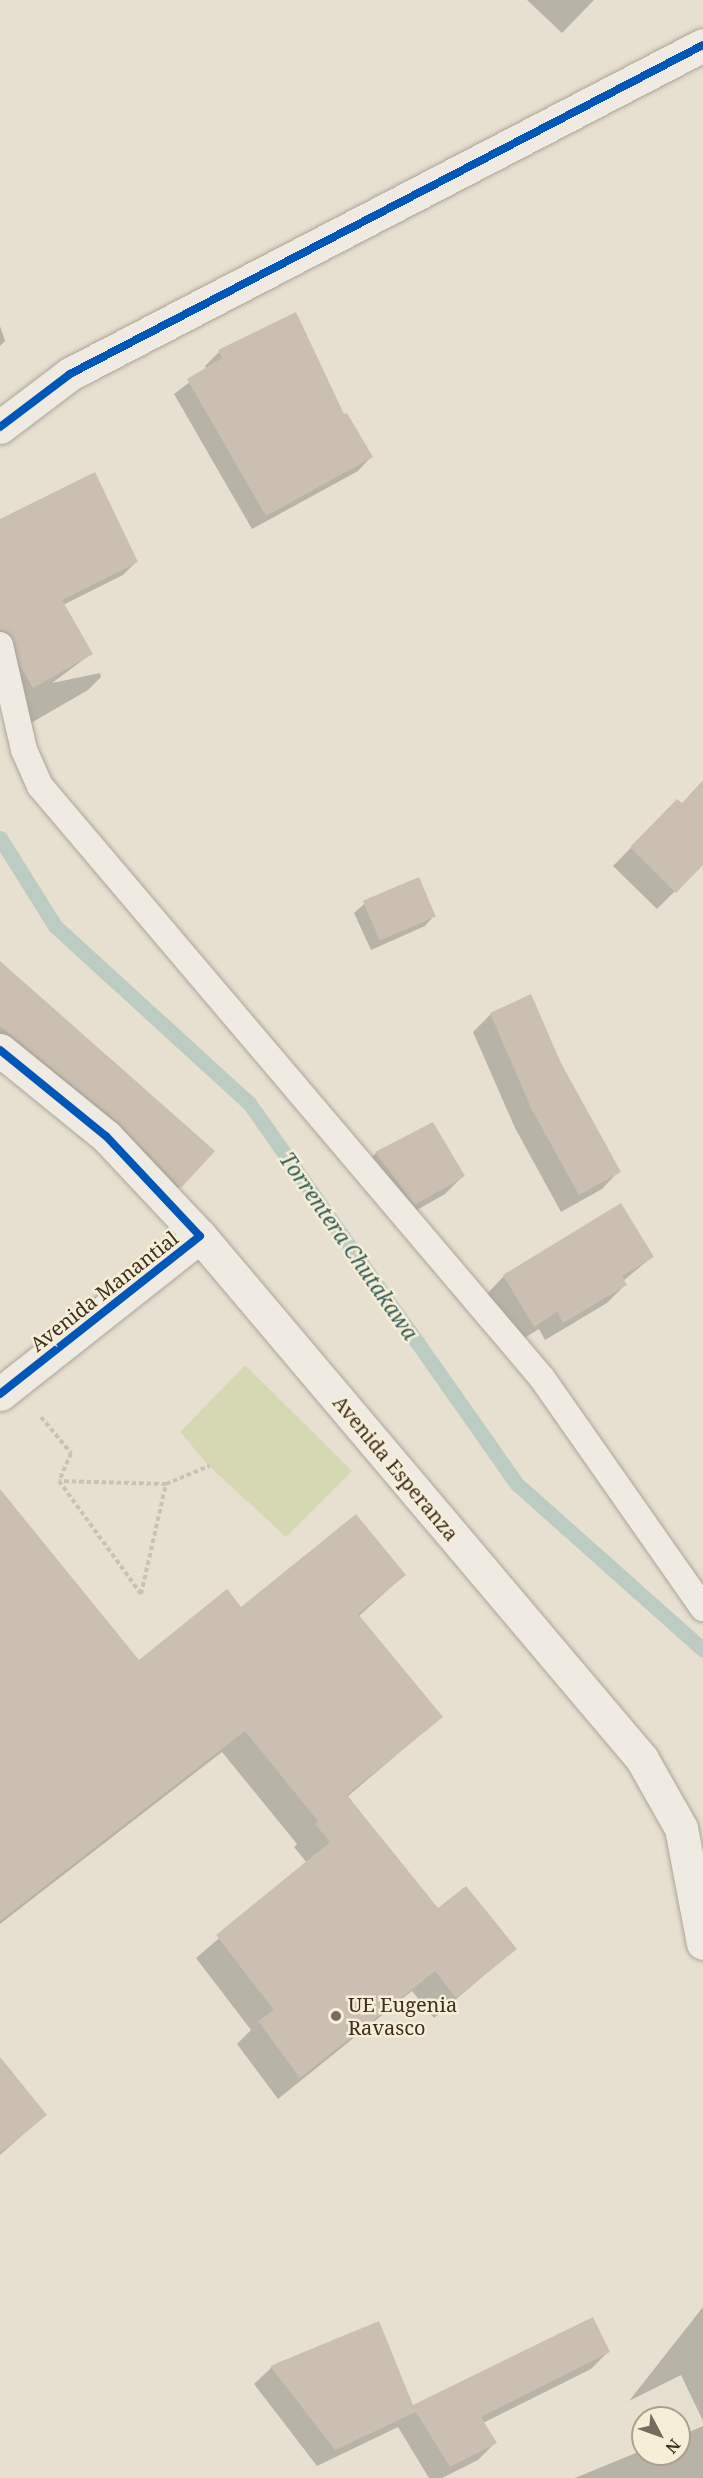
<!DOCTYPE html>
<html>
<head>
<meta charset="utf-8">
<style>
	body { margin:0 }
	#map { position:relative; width:703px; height:2478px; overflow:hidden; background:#e7e0d1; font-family:"Noto Serif",serif }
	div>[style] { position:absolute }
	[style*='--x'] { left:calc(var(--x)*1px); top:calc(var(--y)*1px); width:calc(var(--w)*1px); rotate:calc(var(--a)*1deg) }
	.green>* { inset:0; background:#d6d7b3 }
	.shadow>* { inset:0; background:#0003 }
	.stream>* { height:15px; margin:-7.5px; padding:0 7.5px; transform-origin:7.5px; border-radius:7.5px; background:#bcccc2 }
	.building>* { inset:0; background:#cbbfb2; transform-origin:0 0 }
	.path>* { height:4px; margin-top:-2px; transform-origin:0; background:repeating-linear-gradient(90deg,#c8c2b9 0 4.5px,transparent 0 7.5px) }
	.roads { filter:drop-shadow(0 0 2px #ada599) drop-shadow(0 0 2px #ada599) }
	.lane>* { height:26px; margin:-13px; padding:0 13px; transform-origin:13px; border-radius:13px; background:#efebe3 }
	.street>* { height:33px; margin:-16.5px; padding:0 16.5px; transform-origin:16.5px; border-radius:16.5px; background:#efebe3 }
	.secondary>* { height:33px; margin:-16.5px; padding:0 16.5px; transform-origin:16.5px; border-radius:16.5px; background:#efebe3 }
	.cycleway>* { height:8px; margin:-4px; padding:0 4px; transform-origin:4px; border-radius:4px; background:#0057b8 }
	.dots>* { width:16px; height:16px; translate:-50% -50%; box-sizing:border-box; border:3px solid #f7eed8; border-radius:50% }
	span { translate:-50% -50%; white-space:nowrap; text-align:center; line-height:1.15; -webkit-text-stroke:5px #f7eed8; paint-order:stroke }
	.street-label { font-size:20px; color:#3d2e20 }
	.poi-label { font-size:20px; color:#3d2e20 }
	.left { translate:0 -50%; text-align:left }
	.water-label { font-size:21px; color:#2f5d5a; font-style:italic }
	.north { position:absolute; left:631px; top:2406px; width:60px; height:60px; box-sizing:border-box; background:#f7eed8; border:2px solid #ada18e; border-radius:50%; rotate:131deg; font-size:16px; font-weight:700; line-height:24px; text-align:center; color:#3d2e20 }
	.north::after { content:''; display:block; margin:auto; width:21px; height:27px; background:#786c5e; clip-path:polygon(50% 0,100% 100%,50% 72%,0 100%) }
</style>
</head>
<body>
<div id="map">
	<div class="green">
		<i style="clip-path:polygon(245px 1365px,352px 1471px,286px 1537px,209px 1466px,180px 1432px)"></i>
	</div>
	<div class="shadow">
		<i style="clip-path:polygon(527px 0,594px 0,562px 33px)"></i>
		<i style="clip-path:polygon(0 326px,5px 341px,0 346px)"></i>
		<i style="clip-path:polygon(219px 352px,344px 417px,371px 457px,358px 471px,252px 529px,174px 394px,207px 369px,205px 366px)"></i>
		<i style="clip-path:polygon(0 521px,136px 562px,123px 575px,63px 605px,91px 654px,52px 683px,100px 673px,101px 677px,88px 690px,19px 730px,0 654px)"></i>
		<i style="clip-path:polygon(677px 801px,703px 823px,703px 863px,657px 909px,613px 866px)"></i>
		<i style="clip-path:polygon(418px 879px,434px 916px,425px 926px,371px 950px,354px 913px,364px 904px)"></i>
		<i style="clip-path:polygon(0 994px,213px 1151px,156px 1211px,94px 1145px,0 1068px)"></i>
		<i style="clip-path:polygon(491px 1014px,560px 1064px,619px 1171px,602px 1189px,561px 1212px,515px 1128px,473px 1032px)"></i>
		<i style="clip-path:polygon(376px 1153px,463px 1176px,445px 1194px,396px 1222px,358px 1171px)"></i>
		<i style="clip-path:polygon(621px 1205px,652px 1257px,623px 1281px,625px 1285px,607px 1303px,545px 1340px,539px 1329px,515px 1344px,486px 1295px,503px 1277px)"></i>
		<i style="clip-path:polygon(0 1491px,139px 1663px,241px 1609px,404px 1575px,358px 1617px,441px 1717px,347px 1797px,438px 1910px,515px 1949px,434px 2018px,412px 1991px,278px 2099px,237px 2044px,251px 2030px,196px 1958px,307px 1863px,294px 1847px,297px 1844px,222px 1752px,0 1924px)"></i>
		<i style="clip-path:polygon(0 2060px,45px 2115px,0 2155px)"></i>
		<i style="clip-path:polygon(703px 2307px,703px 2421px,681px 2375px,629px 2401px)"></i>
		<i style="clip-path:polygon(378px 2323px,412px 2407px,608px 2352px,591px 2369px,483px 2423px,495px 2443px,478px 2460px,442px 2478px,429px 2478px,398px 2427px,317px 2466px,254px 2384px,271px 2368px)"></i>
		<i style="clip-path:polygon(703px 2426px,703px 2478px,575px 2478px,643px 2450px,643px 2454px,679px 2454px,679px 2436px)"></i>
	</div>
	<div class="stream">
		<i style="--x:0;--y:838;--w:104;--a:58"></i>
		<i style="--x:55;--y:926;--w:263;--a:42.4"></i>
		<i style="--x:249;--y:1103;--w:466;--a:54.9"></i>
		<i style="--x:517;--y:1484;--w:249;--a:41.7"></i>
	</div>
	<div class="building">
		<i style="clip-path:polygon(296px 312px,344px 414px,347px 413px,373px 457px,266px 516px,187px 379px,222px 358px,218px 350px)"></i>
		<i style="clip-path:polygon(95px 472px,138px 562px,62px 600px,93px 654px,33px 688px,20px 666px,11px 635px,0 630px,0 519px)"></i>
		<i style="clip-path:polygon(703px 780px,703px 865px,676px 893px,630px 847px,677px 799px,682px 803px)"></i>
		<i style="left:419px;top:877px;width:43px;height:61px;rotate:67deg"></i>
		<i style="clip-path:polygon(0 961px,215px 1151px,181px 1188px,118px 1122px,0 1026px)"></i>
		<i style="clip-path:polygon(531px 994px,561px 1063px,621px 1172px,579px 1195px,532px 1110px,490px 1013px)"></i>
		<i style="clip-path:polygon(433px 1122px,465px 1176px,415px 1205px,375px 1152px)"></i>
		<i style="clip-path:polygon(621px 1203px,654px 1257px,622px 1276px,627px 1285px,563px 1323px,557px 1312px,534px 1327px,503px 1275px)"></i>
		<i style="clip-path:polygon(0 1489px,139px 1660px,227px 1589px,241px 1607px,356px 1514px,406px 1575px,358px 1614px,443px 1717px,347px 1795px,438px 1908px,466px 1886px,517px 1949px,456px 1998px,435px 1971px,300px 2078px,258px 2021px,274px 2010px,216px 1935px,330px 1842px,315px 1824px,318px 1821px,245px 1731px,0 1921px)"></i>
		<i style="clip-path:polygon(0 2057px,47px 2115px,0 2153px)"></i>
		<i style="clip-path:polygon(593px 2317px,610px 2352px,481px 2417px,497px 2443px,450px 2467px,414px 2409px,416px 2412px,335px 2450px,270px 2366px,379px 2321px,413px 2405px)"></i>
	</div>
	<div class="path">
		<i style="--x:41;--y:1417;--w:47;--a:50.2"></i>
		<i style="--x:71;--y:1453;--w:30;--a:113"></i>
		<i style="--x:166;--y:1484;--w:107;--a:-178.4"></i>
		<i style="--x:59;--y:1481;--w:140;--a:54"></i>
		<i style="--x:141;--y:1594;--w:113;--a:-77.2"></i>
		<i style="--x:166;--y:1484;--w:47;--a:-22.7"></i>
	</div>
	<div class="roads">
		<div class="lane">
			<i style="--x:0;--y:645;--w:108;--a:77.1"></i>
			<i style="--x:24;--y:750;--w:39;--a:66"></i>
			<i style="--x:40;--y:786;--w:776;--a:49.7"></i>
			<i style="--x:542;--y:1378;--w:281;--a:55"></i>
		</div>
		<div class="street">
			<i style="--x:0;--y:427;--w:88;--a:-37.1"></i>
			<i style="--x:70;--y:374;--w:713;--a:-27.46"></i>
		</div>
		<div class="secondary">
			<i style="--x:0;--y:1050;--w:136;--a:39.1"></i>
			<i style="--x:106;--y:1136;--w:137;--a:46.8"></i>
			<i style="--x:200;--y:1236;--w:685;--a:49.8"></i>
			<i style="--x:642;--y:1759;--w:79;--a:60.5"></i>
			<i style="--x:681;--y:1828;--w:117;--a:79.2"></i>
			<i style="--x:0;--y:1394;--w:255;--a:-38.3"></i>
		</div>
	</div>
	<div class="cycleway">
		<i style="--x:0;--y:427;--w:88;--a:-37.1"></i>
		<i style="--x:70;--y:374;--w:713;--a:-27.46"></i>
		<i style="--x:0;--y:1050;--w:136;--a:39.1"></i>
		<i style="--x:106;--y:1136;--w:137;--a:46.8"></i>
		<i style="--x:200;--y:1236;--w:255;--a:141.7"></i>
	</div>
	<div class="dots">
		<i style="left:336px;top:2016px;background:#786c5e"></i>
	</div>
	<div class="street-label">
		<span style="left:104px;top:1291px;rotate:-38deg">Avenida Manantial</span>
		<span style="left:396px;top:1468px;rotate:50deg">Avenida Esperanza</span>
	</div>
	<div class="poi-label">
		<span class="left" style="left:348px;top:2016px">UE Eugenia<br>Ravasco</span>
	</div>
	<div class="water-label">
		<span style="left:349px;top:1246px;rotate:55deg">Torrentera Chutakawa</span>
	</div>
	<div class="north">N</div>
</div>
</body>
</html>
